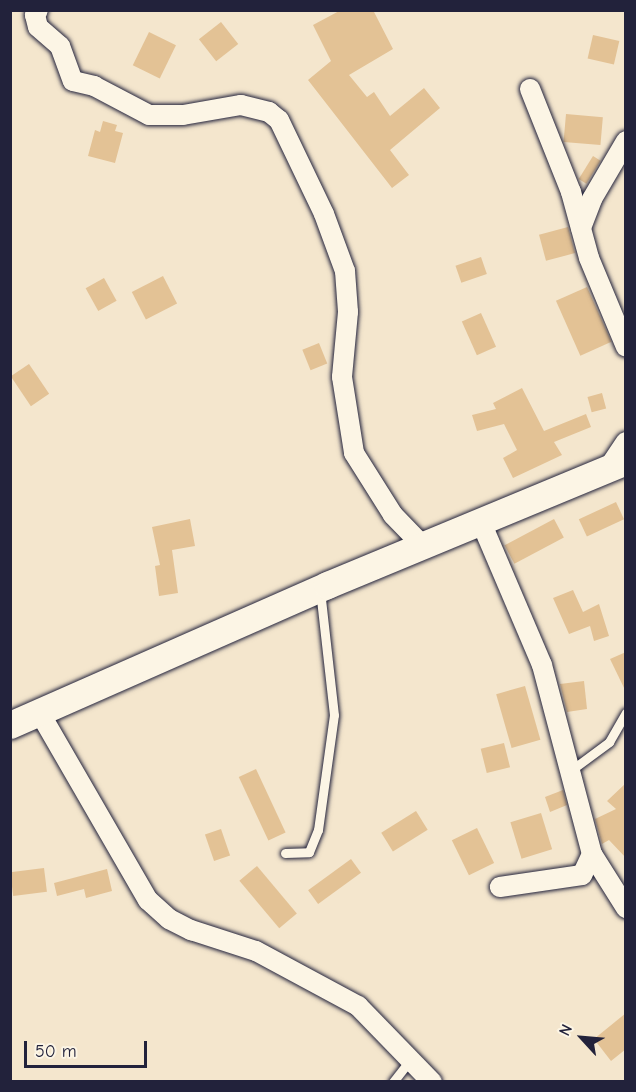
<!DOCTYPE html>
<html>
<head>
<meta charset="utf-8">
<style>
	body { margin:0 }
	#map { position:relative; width:636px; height:1092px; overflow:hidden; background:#f4e6cd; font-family:"Comic Neue",sans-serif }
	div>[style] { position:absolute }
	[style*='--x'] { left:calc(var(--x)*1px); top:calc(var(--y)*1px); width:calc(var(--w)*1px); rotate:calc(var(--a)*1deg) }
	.building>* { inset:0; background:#e3c295; transform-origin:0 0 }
	.roads { filter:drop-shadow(0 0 2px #22223b) drop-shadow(0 0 2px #22223b) }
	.lane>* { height:9px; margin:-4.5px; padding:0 4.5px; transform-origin:4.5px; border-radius:4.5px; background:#fcf5e5 }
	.street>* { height:20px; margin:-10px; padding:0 10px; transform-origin:10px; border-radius:10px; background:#fcf5e5 }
	.secondary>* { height:27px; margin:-13.5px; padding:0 13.5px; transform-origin:13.5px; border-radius:13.5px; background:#fcf5e5 }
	span { translate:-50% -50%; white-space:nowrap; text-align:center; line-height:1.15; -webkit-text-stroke:4.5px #fcf5e5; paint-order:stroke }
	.frame { position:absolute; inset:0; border:12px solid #22223b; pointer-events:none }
	.north { position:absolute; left:552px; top:1008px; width:60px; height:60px; -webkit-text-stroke:4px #fcf5e5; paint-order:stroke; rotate:296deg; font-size:16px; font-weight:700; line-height:24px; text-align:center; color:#22223b }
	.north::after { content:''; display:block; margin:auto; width:21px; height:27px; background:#22223b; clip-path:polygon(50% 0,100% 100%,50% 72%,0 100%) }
	.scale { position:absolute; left:24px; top:1041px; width:123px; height:27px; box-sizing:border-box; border:3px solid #22223b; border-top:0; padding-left:8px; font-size:18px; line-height:21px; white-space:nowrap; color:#22223b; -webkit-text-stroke:4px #fcf5e5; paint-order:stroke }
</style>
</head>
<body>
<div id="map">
	<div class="building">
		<i style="clip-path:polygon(341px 10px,373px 10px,393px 49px,349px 75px,367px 97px,374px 92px,390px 116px,424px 88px,440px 108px,390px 150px,409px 175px,392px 188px,308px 80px,331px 61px,313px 25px)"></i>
		<i style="left:221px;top:22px;width:28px;height:28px;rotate:52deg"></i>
		<i style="left:149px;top:32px;width:30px;height:37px;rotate:26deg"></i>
		<i style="left:593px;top:35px;width:27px;height:24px;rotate:13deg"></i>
		<i style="left:566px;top:114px;width:37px;height:28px;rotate:5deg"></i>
		<i style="clip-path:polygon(103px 121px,117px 125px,115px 131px,123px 133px,115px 163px,88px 156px,95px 130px,100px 132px)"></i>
		<i style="left:593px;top:156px;width:9px;height:27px;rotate:32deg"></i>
		<i style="left:568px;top:227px;width:27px;height:30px;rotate:75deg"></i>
		<i style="left:481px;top:257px;width:18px;height:27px;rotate:71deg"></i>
		<i style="left:163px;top:276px;width:31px;height:35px;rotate:63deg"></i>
		<i style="left:104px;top:278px;width:26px;height:21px;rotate:61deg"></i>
		<i style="left:587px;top:287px;width:60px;height:34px;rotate:66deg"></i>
		<i style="left:481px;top:313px;width:37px;height:21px;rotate:66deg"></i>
		<i style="left:319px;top:343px;width:22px;height:18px;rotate:68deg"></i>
		<i style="left:29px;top:364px;width:36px;height:22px;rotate:56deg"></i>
		<i style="clip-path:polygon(522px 388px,544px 431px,586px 414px,591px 427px,554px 442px,562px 455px,513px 478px,503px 458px,517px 450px,504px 424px,477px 431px,472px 415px,496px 409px,493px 403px)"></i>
		<i style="left:602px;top:393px;width:16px;height:15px;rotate:75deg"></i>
		<i style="left:616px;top:502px;width:19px;height:41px;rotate:65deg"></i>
		<i style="clip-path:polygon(190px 519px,195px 546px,172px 550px,178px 593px,159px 596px,155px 566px,160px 565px,152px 527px)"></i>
		<i style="left:554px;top:519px;width:21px;height:56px;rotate:62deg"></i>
		<i style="clip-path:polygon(573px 590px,583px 612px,599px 604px,609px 636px,594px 641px,590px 626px,569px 634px,553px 598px)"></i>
		<i style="clip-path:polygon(626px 652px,626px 692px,610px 659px)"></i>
		<i style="clip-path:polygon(584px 681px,587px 709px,567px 712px,560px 684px)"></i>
		<i style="left:525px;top:686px;width:56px;height:30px;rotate:74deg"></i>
		<i style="left:504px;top:743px;width:25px;height:24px;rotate:76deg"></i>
		<i style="left:256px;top:769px;width:70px;height:19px;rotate:65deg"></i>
		<i style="clip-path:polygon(626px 783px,626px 858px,609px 840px,602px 844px,595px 819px,616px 809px,607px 801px)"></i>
		<i style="clip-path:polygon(563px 790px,567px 805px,550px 812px,545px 797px)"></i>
		<i style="left:416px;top:811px;width:22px;height:41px;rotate:58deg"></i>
		<i style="left:541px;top:813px;width:38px;height:32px;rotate:73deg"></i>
		<i style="left:477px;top:828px;width:39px;height:28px;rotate:64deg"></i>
		<i style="left:221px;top:829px;width:28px;height:17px;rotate:71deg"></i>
		<i style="left:351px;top:859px;width:17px;height:53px;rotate:54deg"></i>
		<i style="left:257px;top:866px;width:62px;height:23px;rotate:50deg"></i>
		<i style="left:44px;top:868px;width:24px;height:34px;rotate:83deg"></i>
		<i style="clip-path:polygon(107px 869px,112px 891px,86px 898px,84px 889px,57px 896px,54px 883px)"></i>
		<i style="clip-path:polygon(626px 1013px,626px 1049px,611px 1061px,594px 1039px)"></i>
	</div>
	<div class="roads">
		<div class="lane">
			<i style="--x:570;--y:771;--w:49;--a:-36.6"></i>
			<i style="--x:609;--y:742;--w:34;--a:-60"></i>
			<i style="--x:285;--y:853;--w:24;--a:-2"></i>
			<i style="--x:309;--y:852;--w:24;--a:-68"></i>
			<i style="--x:318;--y:830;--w:116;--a:-82.1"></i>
			<i style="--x:334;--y:715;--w:125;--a:-96.4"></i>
			<i style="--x:393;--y:1082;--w:31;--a:-52"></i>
		</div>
		<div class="street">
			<i style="--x:38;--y:10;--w:6;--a:121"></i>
			<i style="--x:35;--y:15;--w:12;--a:76"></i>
			<i style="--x:38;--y:27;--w:29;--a:41"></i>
			<i style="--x:60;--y:46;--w:37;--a:70"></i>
			<i style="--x:73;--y:81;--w:22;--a:13"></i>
			<i style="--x:94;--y:86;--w:62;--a:27.8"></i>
			<i style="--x:149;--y:115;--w:34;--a:0"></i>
			<i style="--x:183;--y:115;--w:59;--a:-9.8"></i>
			<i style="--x:241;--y:105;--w:29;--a:14"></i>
			<i style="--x:269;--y:112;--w:13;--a:39"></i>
			<i style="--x:279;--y:120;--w:104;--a:64.4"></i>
			<i style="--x:324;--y:214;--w:61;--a:69.8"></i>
			<i style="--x:345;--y:271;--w:41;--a:85.8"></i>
			<i style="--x:348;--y:312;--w:65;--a:95.3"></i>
			<i style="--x:342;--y:377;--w:77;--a:81"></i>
			<i style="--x:354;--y:453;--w:73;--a:57.8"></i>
			<i style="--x:393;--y:515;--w:43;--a:45.9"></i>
			<i style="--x:530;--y:89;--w:111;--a:68.3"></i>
			<i style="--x:571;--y:192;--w:68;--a:74.7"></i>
			<i style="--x:589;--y:258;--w:96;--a:67.4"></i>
			<i style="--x:581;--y:228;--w:31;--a:-69"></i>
			<i style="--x:592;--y:199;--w:67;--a:-59.6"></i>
			<i style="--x:609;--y:467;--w:30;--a:-56"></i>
			<i style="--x:481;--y:522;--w:155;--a:66.9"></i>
			<i style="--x:542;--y:665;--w:196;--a:75.2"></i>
			<i style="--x:592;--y:854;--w:23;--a:115"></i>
			<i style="--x:582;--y:875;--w:83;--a:171.7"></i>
			<i style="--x:41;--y:715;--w:214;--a:60"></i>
			<i style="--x:148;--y:900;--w:28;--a:42"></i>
			<i style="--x:169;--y:919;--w:25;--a:27"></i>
			<i style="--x:191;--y:930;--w:68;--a:17.9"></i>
			<i style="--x:256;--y:951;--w:116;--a:28.3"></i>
			<i style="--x:358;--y:1006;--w:106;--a:45.8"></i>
			<i style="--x:592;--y:854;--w:64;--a:57.8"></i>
		</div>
		<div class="secondary">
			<i style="--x:10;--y:725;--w:347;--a:-23.8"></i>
			<i style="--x:327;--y:585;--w:324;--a:-22.5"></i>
		</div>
	</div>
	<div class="frame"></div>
	<div class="north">N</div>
	<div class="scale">50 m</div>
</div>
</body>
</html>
